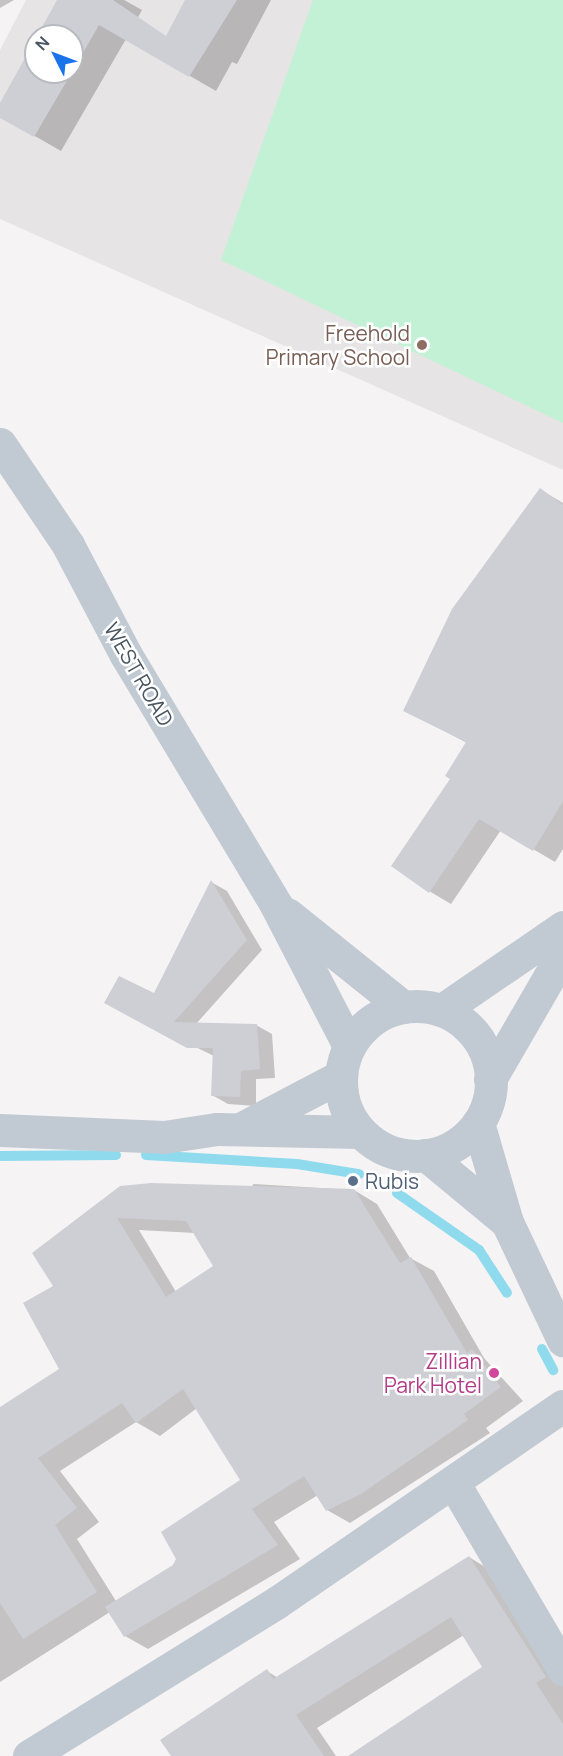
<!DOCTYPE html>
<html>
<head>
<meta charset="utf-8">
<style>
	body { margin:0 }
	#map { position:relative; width:563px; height:1756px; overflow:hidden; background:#f5f3f3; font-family:Manrope,sans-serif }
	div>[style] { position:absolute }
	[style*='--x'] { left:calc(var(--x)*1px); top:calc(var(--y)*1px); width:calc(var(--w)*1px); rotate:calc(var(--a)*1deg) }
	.education>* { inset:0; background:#e6e4e5 }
	.green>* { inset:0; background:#c3f1d5 }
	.shadow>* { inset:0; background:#0003 }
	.stream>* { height:10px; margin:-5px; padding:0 5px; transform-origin:5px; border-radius:5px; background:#90daee }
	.building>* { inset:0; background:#cdcfd5 }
	.minor>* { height:33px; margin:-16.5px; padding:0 16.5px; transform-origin:16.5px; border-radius:16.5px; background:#c1cad2 }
	.minor>.ring { margin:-16.5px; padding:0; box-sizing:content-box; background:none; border:33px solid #c1cad2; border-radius:50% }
	.dots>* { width:16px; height:16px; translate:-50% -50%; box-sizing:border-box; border:3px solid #fff; border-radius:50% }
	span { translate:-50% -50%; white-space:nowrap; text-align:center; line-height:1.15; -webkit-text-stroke:5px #fff; paint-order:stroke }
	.education-label { font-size:21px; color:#785e54 }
	.right { translate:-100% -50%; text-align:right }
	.street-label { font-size:21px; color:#4a5661 }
	.service-label { font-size:21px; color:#4e5e75 }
	.left { translate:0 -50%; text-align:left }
	.hotel-label { font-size:21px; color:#b23c85 }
	.north { position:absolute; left:24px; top:24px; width:60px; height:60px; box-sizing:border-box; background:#fff; border:2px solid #b7bbc0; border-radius:50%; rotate:312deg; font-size:16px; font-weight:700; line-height:24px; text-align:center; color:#4a5661 }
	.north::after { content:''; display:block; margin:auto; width:21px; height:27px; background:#1a73e8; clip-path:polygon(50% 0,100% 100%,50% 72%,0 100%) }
</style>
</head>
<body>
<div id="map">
	<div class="education">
		<i style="clip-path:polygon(evenodd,26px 0,563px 0,563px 470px,0 219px,0 50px,26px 0,36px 36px,72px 36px,72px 72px,36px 72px,36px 36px)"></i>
	</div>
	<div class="green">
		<i style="clip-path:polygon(313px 0,563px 0,563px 423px,221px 260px)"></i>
	</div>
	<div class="shadow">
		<i style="clip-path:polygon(0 0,14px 0,0 8px)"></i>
		<i style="clip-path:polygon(58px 0,124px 0,142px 10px,137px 19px,167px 37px,187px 0,271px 0,237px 64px,232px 62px,216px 91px,126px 39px,61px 151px,0 116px,36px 41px,36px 72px,72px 72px,72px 36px,39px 36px)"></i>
		<i style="clip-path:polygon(541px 490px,563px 503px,563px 849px,555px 862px,501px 830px,451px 904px,429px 891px,453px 779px,467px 743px,405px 710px)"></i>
		<i style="clip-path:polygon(211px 882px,227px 891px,262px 950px,196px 1024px,256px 1025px,272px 1034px,275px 1078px,256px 1079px,256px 1106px,228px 1104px,212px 1095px,214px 1056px,122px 1011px,155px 996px)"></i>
		<i style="clip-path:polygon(evenodd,253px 1184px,354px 1190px,377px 1204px,410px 1258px,434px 1271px,484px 1358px,523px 1401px,486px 1428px,490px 1433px,350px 1523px,327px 1510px,318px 1495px,274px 1522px,300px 1559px,148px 1649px,125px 1636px,110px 1612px,0 1682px,0 1409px,61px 1370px,55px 1286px,120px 1188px,252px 1189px,253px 1184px,139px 1230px,195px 1233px,215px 1266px,176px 1292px,139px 1230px,253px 1184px,197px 1408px,242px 1481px,174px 1566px,116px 1601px,77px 1539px,99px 1522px,60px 1471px,136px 1422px,160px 1436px,197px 1408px)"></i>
		<i style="clip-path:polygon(469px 1557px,490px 1570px,563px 1681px,563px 1756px,351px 1756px,484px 1667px,464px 1635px,317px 1728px,336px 1756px,173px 1756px,267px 1671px,278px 1678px)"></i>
	</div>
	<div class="stream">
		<i style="--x:146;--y:1155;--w:151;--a:3.4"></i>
		<i style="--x:297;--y:1164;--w:63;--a:9.2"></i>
		<i style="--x:0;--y:1156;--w:116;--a:-0.5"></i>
		<i style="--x:397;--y:1193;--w:100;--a:34.8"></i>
		<i style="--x:479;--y:1250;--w:51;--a:56.9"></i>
		<i style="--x:542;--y:1349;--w:24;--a:62"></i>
	</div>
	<div class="building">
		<i style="clip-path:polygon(57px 0,113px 0,166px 36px,185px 0,237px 0,189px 77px,99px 25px,72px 72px,72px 36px,37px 36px)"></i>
		<i style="clip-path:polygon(36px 38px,36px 72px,72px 72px,34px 137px,0 118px,0 103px)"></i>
		<i style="clip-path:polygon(540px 488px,563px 505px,563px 801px,533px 851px,479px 819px,429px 893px,391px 866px,450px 779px,445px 776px,466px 742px,403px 711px,452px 609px)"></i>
		<i style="clip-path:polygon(211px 880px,247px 940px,174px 1022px,257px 1024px,260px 1069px,241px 1071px,240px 1097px,211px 1096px,213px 1048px,187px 1048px,104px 1003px,119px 976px,154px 993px)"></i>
		<i style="clip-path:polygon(evenodd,151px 1183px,354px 1189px,400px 1263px,411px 1257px,467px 1353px,472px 1349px,501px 1387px,464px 1414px,468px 1420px,361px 1494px,326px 1511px,304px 1476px,252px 1509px,278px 1545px,124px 1637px,105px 1607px,173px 1565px,176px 1559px,161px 1532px,240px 1480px,183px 1389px,136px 1423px,122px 1403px,38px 1458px,77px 1508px,55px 1525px,97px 1592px,23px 1639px,0 1603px,0 1407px,59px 1369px,23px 1303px,53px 1286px,32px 1253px,120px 1186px,151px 1183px,117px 1218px,186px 1221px,213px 1266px,166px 1297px,117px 1218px)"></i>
		<i style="clip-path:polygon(469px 1556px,546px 1677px,536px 1683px,563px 1724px,563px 1756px,348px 1756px,482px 1667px,451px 1617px,296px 1715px,324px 1756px,171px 1756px,160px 1740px,267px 1669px,273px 1679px)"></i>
	</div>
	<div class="minor">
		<i style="--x:0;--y:444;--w:122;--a:56"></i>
		<i style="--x:68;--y:545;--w:124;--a:62.2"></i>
		<i style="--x:126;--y:655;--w:292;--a:59"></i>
		<i style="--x:276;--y:905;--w:159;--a:62.6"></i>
		<i style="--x:287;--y:914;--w:149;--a:38.7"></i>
		<i class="ring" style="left:341px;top:1006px;width:117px;height:117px"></i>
		<i style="--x:442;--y:1010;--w:147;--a:-34.4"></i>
		<i style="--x:490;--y:1079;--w:146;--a:-59.9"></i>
		<i style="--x:478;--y:1123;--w:103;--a:73.7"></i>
		<i style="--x:507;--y:1222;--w:131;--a:64.6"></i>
		<i style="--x:242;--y:1128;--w:112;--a:-27.7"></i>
		<i style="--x:0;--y:1130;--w:164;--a:2.4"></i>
		<i style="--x:164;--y:1137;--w:54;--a:-8.6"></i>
		<i style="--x:217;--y:1129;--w:143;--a:1.2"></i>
		<i style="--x:426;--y:1155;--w:105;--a:39.6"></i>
		<i style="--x:453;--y:1482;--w:217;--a:59.5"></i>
		<i style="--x:29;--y:1756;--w:291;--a:-31.8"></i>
		<i style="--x:276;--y:1603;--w:348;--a:-34.5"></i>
	</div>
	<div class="dots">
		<i style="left:422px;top:345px;background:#8d6e63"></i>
		<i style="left:353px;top:1181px;background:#5c6f8a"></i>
		<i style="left:494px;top:1373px;background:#d1479c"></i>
	</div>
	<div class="education-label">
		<span class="right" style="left:410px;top:345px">Freehold<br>Primary School</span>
	</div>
	<div class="street-label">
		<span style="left:139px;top:674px;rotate:60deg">WEST ROAD</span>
	</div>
	<div class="service-label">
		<span class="left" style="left:365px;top:1181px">Rubis</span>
	</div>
	<div class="hotel-label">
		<span class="right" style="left:482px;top:1373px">Zillian<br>Park Hotel</span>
	</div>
	<div class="north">N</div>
</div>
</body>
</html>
